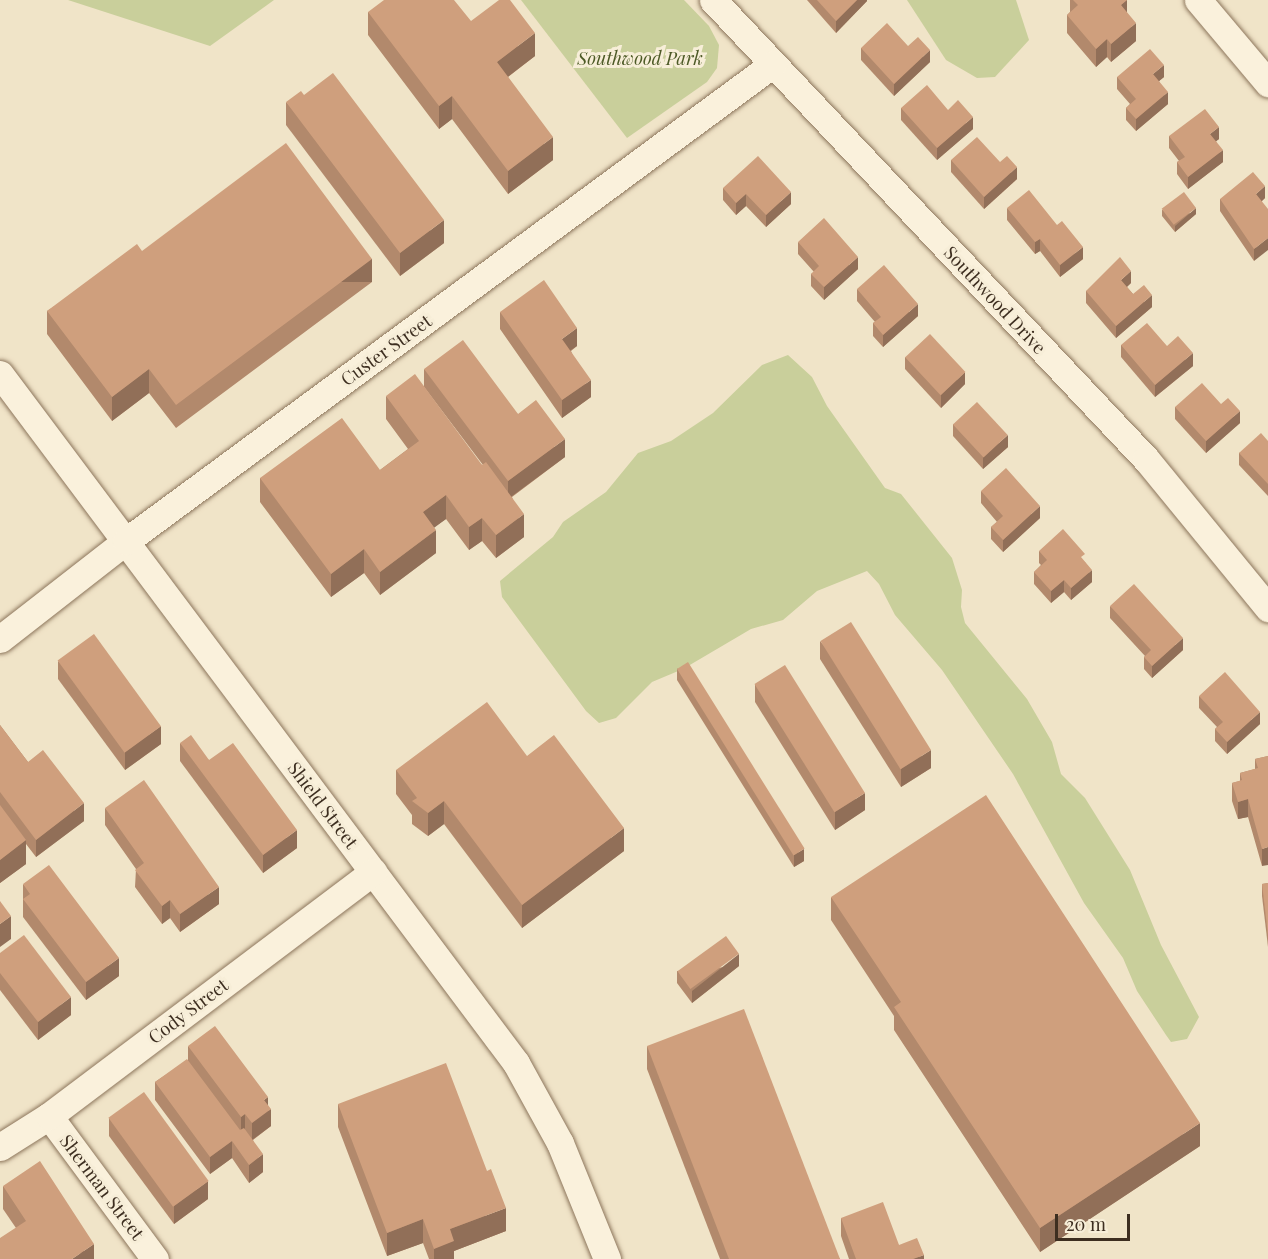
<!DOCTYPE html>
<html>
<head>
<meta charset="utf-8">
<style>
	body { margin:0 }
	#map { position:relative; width:1268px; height:1259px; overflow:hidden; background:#f0e4c8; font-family:"Playfair Display",serif }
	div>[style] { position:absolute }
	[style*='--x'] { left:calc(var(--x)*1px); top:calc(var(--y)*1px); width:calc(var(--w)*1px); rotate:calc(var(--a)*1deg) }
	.green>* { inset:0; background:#c9cf9b }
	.roads { filter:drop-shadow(0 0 2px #8d765c) drop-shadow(0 0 2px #8d765c) }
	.minor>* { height:27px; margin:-13.5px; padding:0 13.5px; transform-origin:13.5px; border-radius:13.5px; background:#faf1dc }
	.wall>* { inset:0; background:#b2896c }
	.shaded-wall>* { inset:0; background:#916f58; transform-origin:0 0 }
	.building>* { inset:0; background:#cf9f7d; transform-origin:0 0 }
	span { translate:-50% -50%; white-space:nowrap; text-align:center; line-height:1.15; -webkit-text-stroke:6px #f7eed8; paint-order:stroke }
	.park-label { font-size:18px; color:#4d5a26; font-style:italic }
	.street-label { font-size:18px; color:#3d2e20 }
	.scale { position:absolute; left:1055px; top:1214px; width:75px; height:27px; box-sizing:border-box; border:3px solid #3d2e20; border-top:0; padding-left:8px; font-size:18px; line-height:21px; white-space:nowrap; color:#3d2e20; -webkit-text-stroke:4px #f7eed8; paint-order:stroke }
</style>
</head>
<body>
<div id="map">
	<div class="green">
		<i style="clip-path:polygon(68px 0,274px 0,210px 46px)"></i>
		<i style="clip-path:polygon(521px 0,684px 0,709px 26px,719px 45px,717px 68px,707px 82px,627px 138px)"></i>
		<i style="clip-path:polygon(907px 0,1016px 0,1029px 40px,995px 77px,977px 78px,946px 60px)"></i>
		<i style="clip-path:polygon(788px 355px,812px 377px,827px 406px,885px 488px,901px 494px,952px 558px,962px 590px,961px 607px,965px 623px,1027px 699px,1052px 742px,1061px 774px,1085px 798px,1130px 870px,1161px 945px,1199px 1017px,1187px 1039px,1171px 1042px,1166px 1035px,1137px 991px,1123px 958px,1084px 903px,1013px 774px,942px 670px,895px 615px,879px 584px,867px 571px,817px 591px,783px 620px,751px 629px,683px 669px,652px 682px,616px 718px,599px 723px,586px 711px,502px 597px,500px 581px,553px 537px,563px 522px,606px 492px,638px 453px,671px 441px,713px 413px,762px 365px)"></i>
	</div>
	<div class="roads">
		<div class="minor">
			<i style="--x:713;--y:0;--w:631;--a:46.67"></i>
			<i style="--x:1146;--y:459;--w:193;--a:50.7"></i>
			<i style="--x:1198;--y:0;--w:109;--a:49.9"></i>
			<i style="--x:0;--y:374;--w:861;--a:53.17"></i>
			<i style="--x:516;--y:1063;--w:91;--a:61.2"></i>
			<i style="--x:560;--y:1143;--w:125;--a:67.9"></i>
			<i style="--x:0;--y:639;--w:160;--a:-37.9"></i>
			<i style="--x:126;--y:541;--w:804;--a:-36.4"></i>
			<i style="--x:49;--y:1116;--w:178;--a:53.5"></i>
			<i style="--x:0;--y:1147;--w:58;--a:-32.3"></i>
			<i style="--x:49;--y:1116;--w:406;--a:-37"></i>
		</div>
	</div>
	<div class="wall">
		<i style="clip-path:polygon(807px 0,867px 0,867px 1px,836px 33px)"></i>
		<i style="clip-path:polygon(1070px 0,1127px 0,1127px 13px,1136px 41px,1111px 62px,1107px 57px,1096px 67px,1067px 33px,1067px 15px,1070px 12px)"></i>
		<i style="clip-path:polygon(368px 12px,471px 21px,535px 56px,508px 77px,553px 160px,508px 194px,452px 119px,439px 129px,368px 35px)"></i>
		<i style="clip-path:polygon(908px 46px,930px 62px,894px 96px,861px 60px,861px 48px)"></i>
		<i style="clip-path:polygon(1117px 77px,1164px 77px,1159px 81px,1168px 104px,1136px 131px,1126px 120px,1126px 108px,1130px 104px,1117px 89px)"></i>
		<i style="clip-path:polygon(286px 102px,444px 243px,400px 276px,286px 125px)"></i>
		<i style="clip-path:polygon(901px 108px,948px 110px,973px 129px,937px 160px,901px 120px)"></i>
		<i style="clip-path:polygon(1169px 136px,1219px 139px,1216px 141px,1223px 162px,1188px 189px,1177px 174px,1177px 162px,1179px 161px,1169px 148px)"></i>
		<i style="clip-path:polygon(951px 160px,1000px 162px,1017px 179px,984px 209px,951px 172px)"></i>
		<i style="clip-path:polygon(723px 188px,791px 204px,766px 227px,746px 206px,736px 215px,723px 200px)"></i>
		<i style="clip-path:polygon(1265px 198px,1262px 201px,1254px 261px,1220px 211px,1220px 199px)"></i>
		<i style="clip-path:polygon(1007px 208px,1083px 259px,1060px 277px,1040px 251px,1035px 254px,1007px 220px)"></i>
		<i style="clip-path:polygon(1162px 210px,1196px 214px,1175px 232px,1162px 216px)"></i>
		<i style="clip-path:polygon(798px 242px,858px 269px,824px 300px,811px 286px,811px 274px,814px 272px,798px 254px)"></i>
		<i style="clip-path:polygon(142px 251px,372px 282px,176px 428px,149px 393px,112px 421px,47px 334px,47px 311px)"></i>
		<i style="clip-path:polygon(1131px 283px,1127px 287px,1133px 294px,1152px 307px,1116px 338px,1086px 303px,1086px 291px)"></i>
		<i style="clip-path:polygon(857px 289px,918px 316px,883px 347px,873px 336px,873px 323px,875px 322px,857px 301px)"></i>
		<i style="clip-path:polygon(500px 312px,577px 346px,571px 351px,591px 397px,562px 418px,500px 329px)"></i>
		<i style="clip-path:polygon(1121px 345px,1167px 346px,1193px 366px,1155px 397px,1121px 357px)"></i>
		<i style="clip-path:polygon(905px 357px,965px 384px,941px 408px,905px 369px)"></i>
		<i style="clip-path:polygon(424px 369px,518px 414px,565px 457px,512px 497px,524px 537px,496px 558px,482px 541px,469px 550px,446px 519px,434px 527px,436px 553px,380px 595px,364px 573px,331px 597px,260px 502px,260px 478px,380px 470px,408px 449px,386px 419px,386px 396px,482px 465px,483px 465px,424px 387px)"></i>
		<i style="clip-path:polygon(1221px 404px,1240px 423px,1206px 453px,1175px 419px,1175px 407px)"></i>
		<i style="clip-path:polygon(953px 424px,1008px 447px,983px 469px,953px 436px)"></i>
		<i style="clip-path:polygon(1268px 441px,1268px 496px,1239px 465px,1239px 453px)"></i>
		<i style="clip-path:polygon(981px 491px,1040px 518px,1003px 552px,991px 539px,991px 527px,997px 522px,981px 503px)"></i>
		<i style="clip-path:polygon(1039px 551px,1085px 562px,1092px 582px,1071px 600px,1064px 592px,1051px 603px,1034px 584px,1034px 572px,1041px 565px,1039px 563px)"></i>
		<i style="clip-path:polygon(1110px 606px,1183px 650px,1152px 678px,1144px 669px,1144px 657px,1145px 656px,1110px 618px)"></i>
		<i style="clip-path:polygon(820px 641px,931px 768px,901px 787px,820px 659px)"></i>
		<i style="clip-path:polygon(58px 661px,161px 744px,125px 770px,58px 679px)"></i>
		<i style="clip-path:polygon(677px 668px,804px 861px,794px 867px,677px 680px)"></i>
		<i style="clip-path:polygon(755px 684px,865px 810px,835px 830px,755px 702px)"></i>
		<i style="clip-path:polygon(1199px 696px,1260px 724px,1227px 754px,1215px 741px,1215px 729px,1217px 727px,1199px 708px)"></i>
		<i style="clip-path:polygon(0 725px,28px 762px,84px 821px,36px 857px,26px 844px,26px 864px,0 883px)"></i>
		<i style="clip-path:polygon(180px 743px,209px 760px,297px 848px,263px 873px,180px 761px)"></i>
		<i style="clip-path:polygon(527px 756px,624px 851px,522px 928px,444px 824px,428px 836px,412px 824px,412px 815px,396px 794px,396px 770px)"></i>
		<i style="clip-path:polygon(1268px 756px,1262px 866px,1248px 817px,1238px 819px,1232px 801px,1232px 783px,1240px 781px,1240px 773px,1255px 769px,1255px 759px)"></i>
		<i style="clip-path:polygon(105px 808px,219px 904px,180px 932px,170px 918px,162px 924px,135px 887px,136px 869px,105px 825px)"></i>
		<i style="clip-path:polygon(1268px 883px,1268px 947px,1262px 896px,1262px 884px)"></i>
		<i style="clip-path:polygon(23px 884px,119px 976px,86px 1000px,23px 917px)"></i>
		<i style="clip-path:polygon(831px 897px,1200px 1146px,1040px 1252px,894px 1030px,894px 1016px,831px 920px)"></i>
		<i style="clip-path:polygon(0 953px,71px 1015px,38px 1040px,0 990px)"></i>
		<i style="clip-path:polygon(739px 966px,692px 1003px,677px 983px,677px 971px)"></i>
		<i style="clip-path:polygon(188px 1046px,268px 1105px,271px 1126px,253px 1140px,263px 1172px,249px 1183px,232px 1158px,210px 1174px,155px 1100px,155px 1082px,188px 1060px)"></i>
		<i style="clip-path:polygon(647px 1046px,840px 1259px,720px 1259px,647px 1069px)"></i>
		<i style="clip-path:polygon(338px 1104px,506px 1231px,454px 1251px,454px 1259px,429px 1259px,423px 1243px,387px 1256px,338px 1127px)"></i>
		<i style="clip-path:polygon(109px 1118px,208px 1199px,174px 1224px,109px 1136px)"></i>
		<i style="clip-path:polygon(3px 1186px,94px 1259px,16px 1228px,3px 1209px)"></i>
		<i style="clip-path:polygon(841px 1218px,899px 1245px,924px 1259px,849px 1259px,841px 1236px)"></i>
	</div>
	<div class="shaded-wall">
		<i style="clip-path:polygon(857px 0,867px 0,867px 1px,836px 33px,836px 21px)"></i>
		<i style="clip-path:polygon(1127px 0,1127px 17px,1121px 5px)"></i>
		<i style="clip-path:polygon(1136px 23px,1136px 41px,1111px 62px,1111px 44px)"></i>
		<i style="clip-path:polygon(535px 33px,535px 56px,497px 85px,497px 62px)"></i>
		<i style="clip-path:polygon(1107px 39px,1107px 57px,1096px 67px,1096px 49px)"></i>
		<i style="clip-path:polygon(930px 50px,930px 62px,894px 96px,894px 84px)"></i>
		<i style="clip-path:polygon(1164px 65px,1164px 77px,1153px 86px,1153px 74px)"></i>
		<i style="clip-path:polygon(1168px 92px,1168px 104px,1136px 131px,1136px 119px)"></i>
		<i style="clip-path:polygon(452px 96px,452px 119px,439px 129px,439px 106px)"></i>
		<i style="clip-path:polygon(973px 117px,973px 129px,937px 160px,937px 148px)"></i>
		<i style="clip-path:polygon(1219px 127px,1219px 139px,1210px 146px,1210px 134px)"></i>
		<i style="clip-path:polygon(553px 137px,553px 160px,508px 194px,508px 171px)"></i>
		<i style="clip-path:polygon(1223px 150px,1223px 162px,1188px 189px,1188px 177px)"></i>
		<i style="clip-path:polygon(1017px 167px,1017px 179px,984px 209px,984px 197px)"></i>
		<i style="clip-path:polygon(1265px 186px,1265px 198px,1256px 206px,1256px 194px)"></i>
		<i style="clip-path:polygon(791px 192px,791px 204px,766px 227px,766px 215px)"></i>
		<i style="clip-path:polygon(746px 194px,746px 206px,736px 215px,736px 203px)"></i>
		<i style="clip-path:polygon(1196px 208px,1196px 214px,1175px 232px,1175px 226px)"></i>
		<i style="clip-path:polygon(444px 220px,444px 243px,400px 276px,400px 253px)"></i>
		<i style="clip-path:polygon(1268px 238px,1268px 250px,1254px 261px,1254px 249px)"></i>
		<i style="clip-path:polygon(1040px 239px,1040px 251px,1035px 254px,1035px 242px)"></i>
		<i style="clip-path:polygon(1083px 247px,1083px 259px,1060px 277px,1060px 265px)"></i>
		<i style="clip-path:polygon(858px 257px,858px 269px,824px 300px,824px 287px)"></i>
		<i style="left:372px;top:259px;width:23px;height:244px;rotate:90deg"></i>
		<i style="clip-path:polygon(1131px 271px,1131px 283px,1121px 292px,1121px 280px)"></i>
		<i style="clip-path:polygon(1152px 295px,1152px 307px,1116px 338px,1116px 326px)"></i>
		<i style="clip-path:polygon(918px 304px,918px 316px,883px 347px,883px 335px)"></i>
		<i style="clip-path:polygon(577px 328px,577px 346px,562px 356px,562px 339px)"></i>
		<i style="clip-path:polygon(1193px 353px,1193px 366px,1155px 397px,1155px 385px)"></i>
		<i style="clip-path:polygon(149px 369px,149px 393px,112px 421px,112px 397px)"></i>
		<i style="clip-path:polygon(965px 372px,965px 384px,941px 408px,941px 395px)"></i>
		<i style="clip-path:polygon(591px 380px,591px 397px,562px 418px,562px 400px)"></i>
		<i style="clip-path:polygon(1240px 411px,1240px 423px,1206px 453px,1206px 441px)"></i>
		<i style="clip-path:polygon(1008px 435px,1008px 447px,983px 469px,983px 457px)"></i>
		<i style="clip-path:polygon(565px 439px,565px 457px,508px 499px,508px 481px)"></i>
		<i style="clip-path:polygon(446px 495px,446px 519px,423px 536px,423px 512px)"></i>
		<i style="clip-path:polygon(1040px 506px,1040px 518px,1003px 552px,1003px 540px)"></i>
		<i style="clip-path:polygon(524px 514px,524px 537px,496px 558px,496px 535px)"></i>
		<i style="clip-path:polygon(482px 518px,482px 541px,469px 550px,469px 527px)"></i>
		<i style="clip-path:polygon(436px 530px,436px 553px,380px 595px,380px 572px)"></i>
		<i style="clip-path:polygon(364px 549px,364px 573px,331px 597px,331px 574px)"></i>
		<i style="clip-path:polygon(1092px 570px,1092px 582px,1071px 600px,1071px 588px)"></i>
		<i style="clip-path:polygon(1064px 580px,1064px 592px,1051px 603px,1051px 591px)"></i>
		<i style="clip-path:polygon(1183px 638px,1183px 650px,1152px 678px,1152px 666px)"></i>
		<i style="clip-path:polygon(1260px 712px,1260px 724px,1227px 754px,1227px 742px)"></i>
		<i style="clip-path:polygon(161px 726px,161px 744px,125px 770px,125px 752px)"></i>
		<i style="clip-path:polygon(931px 750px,931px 768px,901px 787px,901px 769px)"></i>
		<i style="clip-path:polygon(865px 793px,865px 810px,835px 830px,835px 812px)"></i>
		<i style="clip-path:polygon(1248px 799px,1248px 817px,1238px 819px,1238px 802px)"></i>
		<i style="clip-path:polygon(444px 801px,444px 824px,428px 836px,428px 813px)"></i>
		<i style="clip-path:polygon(84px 803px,84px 821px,36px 857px,36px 840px)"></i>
		<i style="clip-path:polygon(624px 828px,624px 851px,522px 928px,522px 905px)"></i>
		<i style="clip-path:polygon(297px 830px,297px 848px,263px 873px,263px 855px)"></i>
		<i style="clip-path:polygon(26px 840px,26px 864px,0 883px,0 860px)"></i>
		<i style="clip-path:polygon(1268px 847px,1268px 865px,1262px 866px,1262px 849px)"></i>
		<i style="clip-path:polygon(804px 849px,804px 861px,794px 867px,794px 855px)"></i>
		<i style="clip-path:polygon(219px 887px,219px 904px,180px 932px,180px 914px)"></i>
		<i style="clip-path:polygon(170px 900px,170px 918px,162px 924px,162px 906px)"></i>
		<i style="clip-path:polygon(11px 916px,11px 939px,0 947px,0 924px)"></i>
		<i style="clip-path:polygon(739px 954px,739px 966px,692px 1003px,692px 991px)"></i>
		<i style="clip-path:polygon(119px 958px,119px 976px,86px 1000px,86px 982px)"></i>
		<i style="clip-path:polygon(71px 997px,71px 1015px,38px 1040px,38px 1022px)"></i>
		<i style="clip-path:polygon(268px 1097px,268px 1111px,271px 1109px,271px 1126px,252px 1140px,252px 1123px,264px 1100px)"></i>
		<i style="clip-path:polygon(245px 1114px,245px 1132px,241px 1135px,241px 1117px)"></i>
		<i style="clip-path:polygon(1200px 1123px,1200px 1146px,1040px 1252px,1040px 1228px)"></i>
		<i style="clip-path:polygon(232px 1141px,232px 1158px,210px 1174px,210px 1157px)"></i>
		<i style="clip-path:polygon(263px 1154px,263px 1172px,249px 1183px,249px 1165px)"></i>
		<i style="clip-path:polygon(208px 1181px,208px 1199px,174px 1224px,174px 1206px)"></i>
		<i style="clip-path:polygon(506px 1208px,506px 1231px,454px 1251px,454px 1259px,434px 1259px,434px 1249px,450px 1229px)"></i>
		<i style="clip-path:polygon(423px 1219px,423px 1243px,387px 1256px,387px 1233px)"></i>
		<i style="clip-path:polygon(94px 1244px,94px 1259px,72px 1259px)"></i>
		<i style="clip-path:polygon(924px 1255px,924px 1259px,913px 1259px)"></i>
	</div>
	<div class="building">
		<i style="clip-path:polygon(384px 0,454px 0,471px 21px,499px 0,510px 0,535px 33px,497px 62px,553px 137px,508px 171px,452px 96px,439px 106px,368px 12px)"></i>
		<i style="clip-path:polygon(817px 0,857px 0,836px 21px)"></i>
		<i style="clip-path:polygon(1073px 0,1127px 0,1121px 5px,1136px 23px,1111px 44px,1107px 39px,1096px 49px,1067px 15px,1078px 5px)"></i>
		<i style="clip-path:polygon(887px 23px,908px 46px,918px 37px,930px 50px,894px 84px,861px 48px)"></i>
		<i style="clip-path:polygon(1150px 49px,1164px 65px,1153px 74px,1168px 92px,1136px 119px,1126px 108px,1136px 99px,1117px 77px)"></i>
		<i style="clip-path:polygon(333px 73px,444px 220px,400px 253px,286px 102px,301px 91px,304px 95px)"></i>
		<i style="clip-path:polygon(927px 85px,948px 110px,958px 100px,973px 117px,937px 148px,901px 108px)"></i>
		<i style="clip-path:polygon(1205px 109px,1219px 127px,1210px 134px,1223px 150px,1188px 177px,1177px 162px,1185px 157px,1169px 136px)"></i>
		<i style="clip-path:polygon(977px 137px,1000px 162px,1007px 156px,1017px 167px,984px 197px,951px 160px)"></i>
		<i style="clip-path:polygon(286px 143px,372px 259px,176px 405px,149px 369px,112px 397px,47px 311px,137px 244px,142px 251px)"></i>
		<i style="clip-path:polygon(758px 156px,791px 192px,766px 215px,746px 194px,736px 203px,723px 188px)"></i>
		<i style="clip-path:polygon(1253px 172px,1265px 186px,1256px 194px,1268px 209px,1268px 238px,1254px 249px,1220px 199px)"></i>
		<i style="clip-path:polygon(1029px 190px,1057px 225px,1062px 221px,1083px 247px,1060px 265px,1040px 239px,1035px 242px,1007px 208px)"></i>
		<i style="left:1184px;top:192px;width:20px;height:28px;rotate:53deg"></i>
		<i style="clip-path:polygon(824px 218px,858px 257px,824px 287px,811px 274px,819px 266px,798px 242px)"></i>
		<i style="clip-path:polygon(1120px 257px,1131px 271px,1121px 280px,1133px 294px,1144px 285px,1152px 295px,1116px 326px,1086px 291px)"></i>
		<i style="clip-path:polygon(884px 265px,918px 304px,883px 335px,873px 323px,881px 317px,857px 289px)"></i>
		<i style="clip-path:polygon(544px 280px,577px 328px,562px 339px,591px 380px,562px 400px,500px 312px)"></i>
		<i style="clip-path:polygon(1147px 323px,1167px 346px,1178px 336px,1193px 353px,1155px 385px,1121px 345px)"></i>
		<i style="left:930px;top:334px;width:52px;height:34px;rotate:47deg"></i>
		<i style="clip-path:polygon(463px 340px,518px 414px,536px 400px,565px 439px,508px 481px,424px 369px)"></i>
		<i style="clip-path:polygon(415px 374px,482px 465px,486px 462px,524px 514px,496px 535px,482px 518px,469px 527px,446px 495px,423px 512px,436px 530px,380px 572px,364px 549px,331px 574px,260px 478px,342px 418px,380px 470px,419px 441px,386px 396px)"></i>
		<i style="clip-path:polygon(1202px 383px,1221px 404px,1228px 398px,1240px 411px,1206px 441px,1175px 407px)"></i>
		<i style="left:977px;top:402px;width:45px;height:33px;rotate:47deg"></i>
		<i style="clip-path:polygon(1261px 433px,1268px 441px,1268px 484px,1239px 453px)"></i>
		<i style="clip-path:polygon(1006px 468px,1040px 506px,1003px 540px,991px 527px,1003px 516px,981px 491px)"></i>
		<i style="clip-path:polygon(1063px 529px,1085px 554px,1081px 557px,1092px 570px,1071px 588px,1064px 580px,1051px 591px,1034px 572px,1047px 560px,1039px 551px)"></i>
		<i style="clip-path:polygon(1134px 584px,1183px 638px,1152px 666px,1144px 657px,1151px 650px,1110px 606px)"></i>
		<i style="left:851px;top:622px;width:151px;height:36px;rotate:58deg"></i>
		<i style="left:94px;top:634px;width:114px;height:45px;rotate:54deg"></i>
		<i style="left:688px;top:662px;width:220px;height:13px;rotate:58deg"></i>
		<i style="left:785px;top:665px;width:151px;height:36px;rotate:58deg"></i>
		<i style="clip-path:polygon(1225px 672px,1260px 712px,1227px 742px,1215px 729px,1223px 722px,1199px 696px)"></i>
		<i style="clip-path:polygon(487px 702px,527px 756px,554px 735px,624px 828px,522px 905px,444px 801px,428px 813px,412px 801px,417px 798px,396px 770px)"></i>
		<i style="clip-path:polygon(0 725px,28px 762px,43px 750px,84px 803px,36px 840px,0 792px)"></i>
		<i style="clip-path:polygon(191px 735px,209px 760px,233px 743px,297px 830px,263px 855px,180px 743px)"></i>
		<i style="clip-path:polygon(1268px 756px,1268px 847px,1262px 849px,1248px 799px,1238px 802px,1232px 783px,1242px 780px,1240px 773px,1258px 768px,1255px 759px)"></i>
		<i style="clip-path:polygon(144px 780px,219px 887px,180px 914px,170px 900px,162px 906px,135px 870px,144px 863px,105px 808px)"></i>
		<i style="clip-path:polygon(986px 795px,1200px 1123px,1040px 1228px,894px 1007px,901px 1002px,831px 897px)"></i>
		<i style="clip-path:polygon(0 805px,26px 840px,0 860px)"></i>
		<i style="clip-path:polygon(49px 865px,119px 958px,86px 982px,23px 899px,30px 894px,23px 884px)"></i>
		<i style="clip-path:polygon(1268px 883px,1268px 935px,1262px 884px)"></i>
		<i style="clip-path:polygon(0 901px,11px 916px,0 924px)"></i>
		<i style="clip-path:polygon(24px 935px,71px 997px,38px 1022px,0 973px,0 953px)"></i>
		<i style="left:726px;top:936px;width:22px;height:60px;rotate:54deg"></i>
		<i style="clip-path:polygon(744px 1009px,840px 1259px,729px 1259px,647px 1046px)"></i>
		<i style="clip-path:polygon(215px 1026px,268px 1097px,264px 1100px,271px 1109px,252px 1123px,245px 1114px,241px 1117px,188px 1046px)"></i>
		<i style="clip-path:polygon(187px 1059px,240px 1130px,244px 1128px,263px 1154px,249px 1165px,232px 1141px,210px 1157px,155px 1082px)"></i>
		<i style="clip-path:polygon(446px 1063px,487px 1171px,491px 1169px,506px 1208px,450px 1229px,454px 1241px,434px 1249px,423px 1219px,387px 1233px,338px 1104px)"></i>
		<i style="left:144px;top:1092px;width:110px;height:44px;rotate:54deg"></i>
		<i style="clip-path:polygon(40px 1161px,94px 1244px,72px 1259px,0 1259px,0 1238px,26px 1221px,3px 1186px)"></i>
		<i style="clip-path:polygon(883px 1202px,899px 1245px,917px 1238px,924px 1255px,913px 1259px,856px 1259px,841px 1218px)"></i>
	</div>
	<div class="park-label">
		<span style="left:640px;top:58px">Southwood Park</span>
	</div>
	<div class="street-label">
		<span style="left:995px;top:300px;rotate:47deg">Southwood Drive</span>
		<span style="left:386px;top:350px;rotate:-36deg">Custer Street</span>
		<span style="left:323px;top:805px;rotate:53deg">Shield Street</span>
		<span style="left:188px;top:1011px;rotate:-37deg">Cody Street</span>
		<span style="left:102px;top:1187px;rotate:53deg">Sherman Street</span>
	</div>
	<div class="scale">20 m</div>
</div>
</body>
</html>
